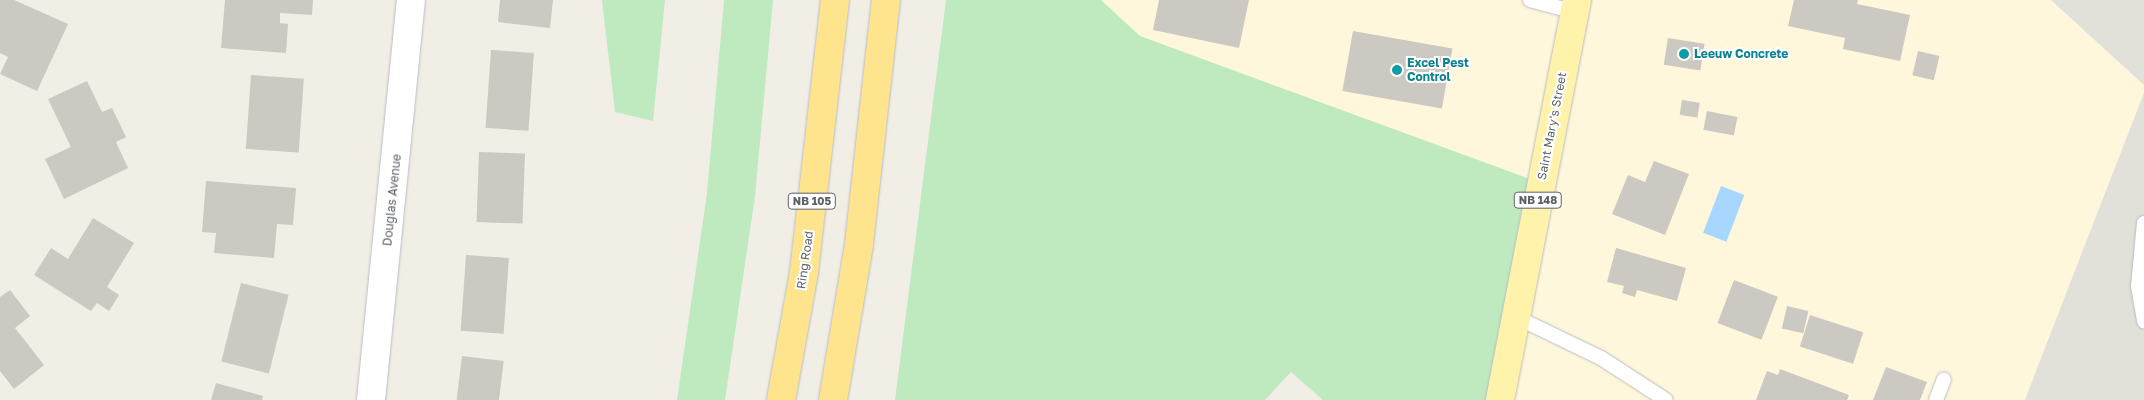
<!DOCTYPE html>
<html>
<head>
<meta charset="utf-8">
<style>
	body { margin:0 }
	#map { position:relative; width:2144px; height:400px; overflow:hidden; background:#f1eee5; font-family:"Golos Text",sans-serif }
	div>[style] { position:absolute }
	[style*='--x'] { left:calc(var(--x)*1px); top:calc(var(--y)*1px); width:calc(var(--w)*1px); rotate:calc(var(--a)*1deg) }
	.commercial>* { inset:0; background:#fff7dc }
	.industrial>* { inset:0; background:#e1e0d9 }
	.green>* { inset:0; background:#bfeac0 }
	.water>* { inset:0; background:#a7d7ff; transform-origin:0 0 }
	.building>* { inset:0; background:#ccc8c2; transform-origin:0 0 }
	.roads { filter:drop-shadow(0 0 1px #babdc2) drop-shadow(0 0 1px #babdc2) }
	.lane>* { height:14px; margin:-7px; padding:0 7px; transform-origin:7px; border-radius:7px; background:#fff }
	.secondary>* { height:28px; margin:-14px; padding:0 14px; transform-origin:14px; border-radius:14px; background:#fff }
	.primary>* { height:28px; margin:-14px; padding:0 14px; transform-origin:14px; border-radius:14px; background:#fff3ac }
	.highway>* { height:28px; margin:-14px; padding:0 14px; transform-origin:14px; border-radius:14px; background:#ffe48e }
	.dots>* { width:14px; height:14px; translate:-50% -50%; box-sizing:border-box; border:2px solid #fff; border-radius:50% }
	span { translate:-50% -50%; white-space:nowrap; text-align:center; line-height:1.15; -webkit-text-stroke:4px #fff; paint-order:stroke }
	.shield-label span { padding:1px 4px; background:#fff; border:1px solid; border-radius:4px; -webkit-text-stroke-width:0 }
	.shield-label { font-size:11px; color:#5d6167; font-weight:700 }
	.culture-label { font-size:12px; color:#0d838f; font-weight:700 }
	.left { translate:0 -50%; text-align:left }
	.street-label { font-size:12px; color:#5d6167 }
</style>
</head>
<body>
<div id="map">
	<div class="commercial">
		<i style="clip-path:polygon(1101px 0,2051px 0,2144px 85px,2144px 93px,2025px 400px,1500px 400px)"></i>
	</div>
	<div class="industrial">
		<i style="clip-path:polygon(2051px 0,2144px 0,2144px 85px)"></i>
		<i style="clip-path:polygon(2144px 93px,2144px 400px,2025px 400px,2074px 273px)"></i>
	</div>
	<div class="green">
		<i style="clip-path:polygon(602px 0,665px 0,653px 121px,615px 112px)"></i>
		<i style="clip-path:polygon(724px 0,773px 0,755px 196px,725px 400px,677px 400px,707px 193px)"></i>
		<i style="clip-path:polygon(946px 0,1101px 0,1140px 36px,1541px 183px,1500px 400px,1323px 400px,1291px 372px,1265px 400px,895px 400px)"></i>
	</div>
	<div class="water">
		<i style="left:1721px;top:186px;width:25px;height:50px;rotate:21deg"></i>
	</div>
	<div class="building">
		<i style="clip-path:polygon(0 0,14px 0,68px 24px,37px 91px,0 74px,8px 57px,0 53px)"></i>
		<i style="clip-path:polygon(225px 0,313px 0,312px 15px,280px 13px,280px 23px,288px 24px,286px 53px,221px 48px)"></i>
		<i style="clip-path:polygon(500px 0,553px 0,550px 28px,498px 22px)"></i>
		<i style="clip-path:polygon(1159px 0,1249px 0,1239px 48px,1153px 30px)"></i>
		<i style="clip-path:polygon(1794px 0,1858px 0,1857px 4px,1910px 15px,1900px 61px,1843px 49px,1845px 38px,1788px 26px)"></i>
		<i style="left:1353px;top:31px;width:101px;height:61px;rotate:10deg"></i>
		<i style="left:1668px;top:38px;width:37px;height:27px;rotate:9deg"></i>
		<i style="left:491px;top:50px;width:43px;height:78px;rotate:4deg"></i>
		<i style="left:1918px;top:51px;width:22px;height:25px;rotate:13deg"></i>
		<i style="left:251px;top:75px;width:53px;height:74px;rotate:4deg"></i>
		<i style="clip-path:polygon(87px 81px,102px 112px,112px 108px,126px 137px,116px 142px,128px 168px,64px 199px,45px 159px,71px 147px,48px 99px)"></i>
		<i style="left:1682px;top:100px;width:18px;height:15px;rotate:9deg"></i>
		<i style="left:1707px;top:111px;width:31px;height:19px;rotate:11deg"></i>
		<i style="left:479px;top:152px;width:46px;height:70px;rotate:2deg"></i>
		<i style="clip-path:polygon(1654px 161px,1689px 174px,1665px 235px,1612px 214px,1628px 175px,1645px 182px)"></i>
		<i style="clip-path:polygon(206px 181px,296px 188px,293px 225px,277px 224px,274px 258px,214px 253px,216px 233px,202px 232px)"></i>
		<i style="clip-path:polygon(93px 218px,134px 243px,107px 287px,119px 295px,109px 311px,97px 303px,91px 311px,34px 275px,51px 248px,68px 259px)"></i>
		<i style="clip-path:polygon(1616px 248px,1686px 268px,1677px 301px,1637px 290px,1635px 297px,1622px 293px,1624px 286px,1607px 282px)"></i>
		<i style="left:466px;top:255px;width:43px;height:76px;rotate:4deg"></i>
		<i style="left:1734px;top:280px;width:47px;height:46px;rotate:21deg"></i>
		<i style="left:241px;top:283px;width:49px;height:81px;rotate:14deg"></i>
		<i style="clip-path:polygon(10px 290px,30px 316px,15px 328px,44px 365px,14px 389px,0 371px,0 297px)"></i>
		<i style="left:1787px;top:306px;width:22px;height:23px;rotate:13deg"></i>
		<i style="left:1810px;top:315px;width:56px;height:33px;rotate:18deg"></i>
		<i style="left:462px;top:356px;width:42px;height:44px;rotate:7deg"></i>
		<i style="clip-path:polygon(1886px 367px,1927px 382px,1920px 400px,1873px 400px)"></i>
		<i style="clip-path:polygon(1780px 369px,1849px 395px,1847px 400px,1756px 400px,1767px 371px,1778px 375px)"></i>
		<i style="clip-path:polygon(216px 383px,263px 396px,262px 400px,211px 400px)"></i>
	</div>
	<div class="roads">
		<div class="lane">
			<i style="--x:1530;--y:0;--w:47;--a:14.9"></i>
			<i style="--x:2144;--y:223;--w:63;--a:95.4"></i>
			<i style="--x:2138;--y:286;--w:36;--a:80"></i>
			<i style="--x:1516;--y:317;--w:94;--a:25.8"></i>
			<i style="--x:1601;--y:358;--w:77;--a:32.9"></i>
			<i style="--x:1936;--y:400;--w:22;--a:-69"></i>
		</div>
		<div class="secondary">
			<i style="--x:371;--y:400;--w:402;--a:-84.3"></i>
		</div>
		<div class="primary">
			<i style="--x:1500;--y:400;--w:407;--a:-79.1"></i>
		</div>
		<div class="highway">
			<i style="--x:781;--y:400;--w:130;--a:-79.8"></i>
			<i style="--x:804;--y:272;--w:274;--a:-83.5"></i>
			<i style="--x:833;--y:400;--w:158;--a:-80.5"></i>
			<i style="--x:859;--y:244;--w:245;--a:-83.7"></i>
		</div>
	</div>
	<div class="dots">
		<i style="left:1684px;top:54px;background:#0f9aa8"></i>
		<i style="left:1397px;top:70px;background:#0f9aa8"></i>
	</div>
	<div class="shield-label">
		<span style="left:1538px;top:200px">NB 148</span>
		<span style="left:812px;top:201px">NB 105</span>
	</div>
	<div class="culture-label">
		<span class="left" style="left:1694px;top:54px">Leeuw Concrete</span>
		<span class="left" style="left:1407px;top:70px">Excel Pest<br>Control</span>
	</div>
	<div class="street-label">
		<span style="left:1552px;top:126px;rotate:-79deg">Saint Mary's Street</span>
		<span style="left:392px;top:200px;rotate:-84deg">Douglas Avenue</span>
		<span style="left:805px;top:260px;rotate:-82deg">Ring Road</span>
	</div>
</div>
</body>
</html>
